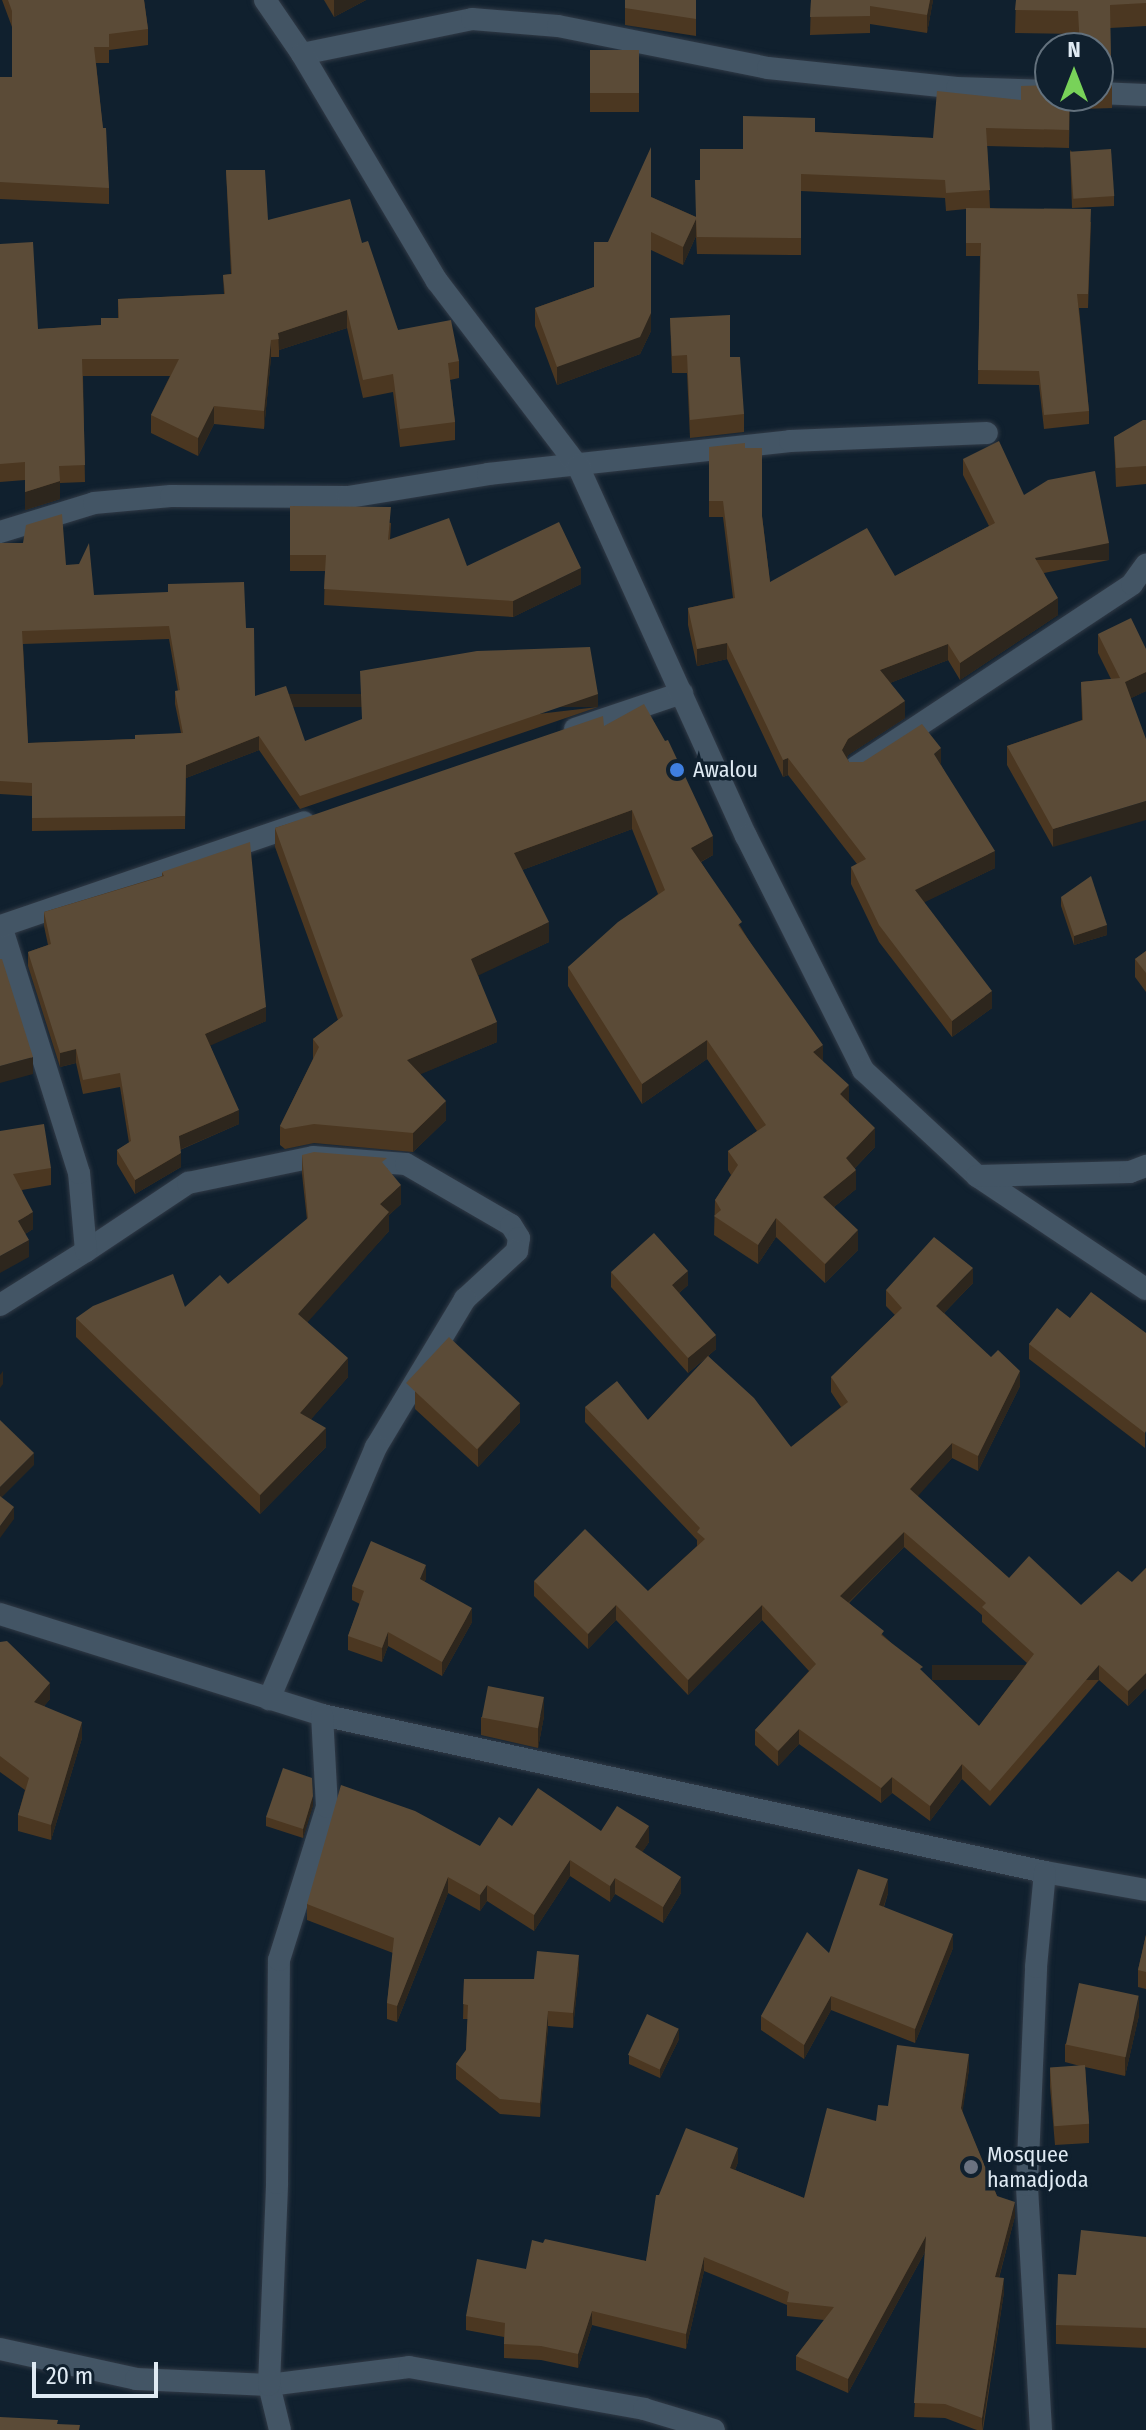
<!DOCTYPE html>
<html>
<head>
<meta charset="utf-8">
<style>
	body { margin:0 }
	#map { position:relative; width:1146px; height:2430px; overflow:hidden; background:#10202e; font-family:"Fira Sans Condensed",sans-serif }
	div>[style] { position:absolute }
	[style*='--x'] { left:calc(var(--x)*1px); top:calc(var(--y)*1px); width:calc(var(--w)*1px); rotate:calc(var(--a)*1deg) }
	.roads { filter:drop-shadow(0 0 2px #313a46) drop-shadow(0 0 2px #313a46) }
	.minor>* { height:22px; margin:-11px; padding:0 11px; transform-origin:11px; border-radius:11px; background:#435565 }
	.tertiary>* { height:22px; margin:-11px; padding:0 11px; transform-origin:11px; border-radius:11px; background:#435565 }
	.wall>* { inset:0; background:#4b3721; transform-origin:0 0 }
	.shaded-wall>* { inset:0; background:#2d261d; transform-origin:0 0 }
	.building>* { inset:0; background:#5b4b37; transform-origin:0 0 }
	.dots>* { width:22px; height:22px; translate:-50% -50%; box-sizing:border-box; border:4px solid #10202e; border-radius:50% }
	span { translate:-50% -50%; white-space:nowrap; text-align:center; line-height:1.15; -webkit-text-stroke:7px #10202e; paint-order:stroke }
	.poi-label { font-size:22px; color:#dfeaf3 }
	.left { translate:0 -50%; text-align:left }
	.north { position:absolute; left:1034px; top:32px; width:80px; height:80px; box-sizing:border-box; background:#10202e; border:2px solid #63717d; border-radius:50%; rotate:0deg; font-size:22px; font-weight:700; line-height:32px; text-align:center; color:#dfeaf3 }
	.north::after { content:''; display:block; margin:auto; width:28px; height:36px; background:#78d259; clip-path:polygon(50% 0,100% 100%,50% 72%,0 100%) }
	.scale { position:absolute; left:32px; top:2362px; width:126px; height:36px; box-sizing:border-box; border:4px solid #dfeaf3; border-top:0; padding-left:10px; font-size:24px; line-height:28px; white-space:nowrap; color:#dfeaf3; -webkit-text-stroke:6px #10202e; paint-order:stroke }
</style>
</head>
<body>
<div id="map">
	<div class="roads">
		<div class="minor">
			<i style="--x:302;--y:54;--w:174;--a:-11.6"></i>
			<i style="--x:472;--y:19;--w:86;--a:4.7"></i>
			<i style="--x:558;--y:26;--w:214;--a:11.3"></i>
			<i style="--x:768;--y:68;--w:190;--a:6"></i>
			<i style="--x:957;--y:88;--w:93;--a:1.8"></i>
			<i style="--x:1098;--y:93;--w:48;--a:2.4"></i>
			<i style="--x:0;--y:532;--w:98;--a:-17.1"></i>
			<i style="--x:94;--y:503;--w:77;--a:-5.2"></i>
			<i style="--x:171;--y:496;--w:177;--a:0.3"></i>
			<i style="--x:348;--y:497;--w:142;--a:-9.3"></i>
			<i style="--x:488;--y:474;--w:304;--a:-6.2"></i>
			<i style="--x:790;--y:441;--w:197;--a:-2.3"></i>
			<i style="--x:575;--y:729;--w:113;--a:-18.6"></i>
			<i style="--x:856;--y:767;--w:331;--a:-33.5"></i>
			<i style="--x:1132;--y:584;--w:24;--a:-54"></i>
			<i style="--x:977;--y:1176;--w:203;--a:33.8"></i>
			<i style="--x:86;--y:1251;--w:123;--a:-33.7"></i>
			<i style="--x:188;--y:1183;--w:128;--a:-11.7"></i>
			<i style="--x:313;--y:1157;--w:93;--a:4.3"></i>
			<i style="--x:406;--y:1164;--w:121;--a:30.2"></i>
			<i style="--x:511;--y:1225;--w:15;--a:58"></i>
			<i style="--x:519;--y:1238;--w:13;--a:99"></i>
			<i style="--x:517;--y:1251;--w:71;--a:137.3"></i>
			<i style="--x:465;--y:1299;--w:173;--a:121"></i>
			<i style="--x:376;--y:1447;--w:274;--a:113"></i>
			<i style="--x:0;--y:1305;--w:102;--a:-32.1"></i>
			<i style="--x:86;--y:1251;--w:78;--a:-95.1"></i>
			<i style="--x:79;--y:1173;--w:259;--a:-107.5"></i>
			<i style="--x:1;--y:926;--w:320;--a:-18.9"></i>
			<i style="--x:0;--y:1614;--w:337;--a:17.4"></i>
			<i style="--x:322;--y:1715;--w:740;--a:12.25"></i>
			<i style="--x:1045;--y:1872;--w:103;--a:10.1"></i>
			<i style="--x:0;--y:2349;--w:139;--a:12.4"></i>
			<i style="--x:136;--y:2379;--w:133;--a:2.6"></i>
			<i style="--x:269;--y:2385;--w:141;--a:-7.3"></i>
			<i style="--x:409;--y:2367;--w:239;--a:10.1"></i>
			<i style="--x:644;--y:2409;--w:73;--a:16.7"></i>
			<i style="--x:280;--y:2430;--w:46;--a:-103.7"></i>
			<i style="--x:269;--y:2385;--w:202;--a:-87.7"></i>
			<i style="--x:277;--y:2183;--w:223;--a:-89.5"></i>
			<i style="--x:279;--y:1960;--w:160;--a:-72.6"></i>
			<i style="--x:327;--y:1807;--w:92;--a:-93.1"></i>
			<i style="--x:1041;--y:2430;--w:245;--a:-93.3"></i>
			<i style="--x:1027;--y:2185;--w:218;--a:-87.6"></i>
			<i style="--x:1036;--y:1967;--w:95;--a:-84.6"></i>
		</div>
		<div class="tertiary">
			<i style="--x:265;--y:0;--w:65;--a:55.6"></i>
			<i style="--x:302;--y:54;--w:264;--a:59.3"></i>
			<i style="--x:437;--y:281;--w:233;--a:52.7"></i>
			<i style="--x:578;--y:466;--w:406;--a:65.6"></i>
			<i style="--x:746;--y:836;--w:262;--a:63.4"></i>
			<i style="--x:863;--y:1070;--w:156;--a:42.9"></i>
			<i style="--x:977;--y:1176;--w:153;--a:-1.5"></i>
			<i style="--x:1130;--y:1172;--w:17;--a:-21"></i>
		</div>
	</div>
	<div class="wall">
		<i style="clip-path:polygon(2px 0,144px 0,148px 29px,148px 45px,109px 50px,109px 63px,96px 63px,109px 188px,109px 204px,0 199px,0 77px,12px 77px,12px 27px)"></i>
		<i style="clip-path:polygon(324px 0,366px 0,334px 17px)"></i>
		<i style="clip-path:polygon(625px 0,696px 0,696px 36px,625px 25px)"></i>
		<i style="clip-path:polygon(811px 0,933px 0,927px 33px,870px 24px,870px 33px,810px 35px)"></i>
		<i style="clip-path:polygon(1016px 0,1146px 0,1146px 26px,1110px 28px,1111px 80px,1098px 80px,1098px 48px,1079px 48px,1078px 34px,1015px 33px)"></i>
		<i style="left:590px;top:50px;width:49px;height:62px"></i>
		<i style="clip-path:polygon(1098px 83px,1112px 85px,1112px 108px,1082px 109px,1081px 96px,1098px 96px)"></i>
		<i style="clip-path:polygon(1070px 96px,1069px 148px,987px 146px,990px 208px,1091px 222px,1088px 308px,1079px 308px,1089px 411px,1089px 424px,1044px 429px,1039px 385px,978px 384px,980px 256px,966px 256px,966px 209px,946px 211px,945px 198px,801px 191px,801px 255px,697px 254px,696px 236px,683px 265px,651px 250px,651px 331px,640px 354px,557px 385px,535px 326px,535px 308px,594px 287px,608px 242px,651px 197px,696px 217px,700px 180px,743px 149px,815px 132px,933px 138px,1021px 100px)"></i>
		<i style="clip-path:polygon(1070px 150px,1114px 196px,1114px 206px,1072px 208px)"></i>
		<i style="clip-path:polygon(226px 170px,268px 220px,362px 243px,398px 330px,459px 361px,459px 378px,450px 380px,455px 422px,455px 440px,400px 447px,393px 392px,363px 398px,347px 328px,279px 350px,279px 357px,271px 357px,264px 429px,214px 424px,198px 456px,151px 433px,151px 415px,170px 376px,83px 376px,85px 482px,60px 483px,60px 499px,25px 510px,25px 480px,0 482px,0 244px,38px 329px,101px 325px,118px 318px,118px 299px,224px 294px,223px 275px,231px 274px)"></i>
		<i style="clip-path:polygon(670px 318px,730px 357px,744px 414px,744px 432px,690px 438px,687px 373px,672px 373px)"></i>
		<i style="clip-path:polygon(1146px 420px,1146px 484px,1116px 487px,1114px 437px)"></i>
		<i style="clip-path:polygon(709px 447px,745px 448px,762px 516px,770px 582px,895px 576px,989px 526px,963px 475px,963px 459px,1024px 495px,1109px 560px,1044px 573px,1058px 615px,960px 680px,948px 660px,890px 683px,905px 718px,848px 755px,847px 758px,849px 762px,941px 765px,995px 868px,924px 902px,992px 1008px,952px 1037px,879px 942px,851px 884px,851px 867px,857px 864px,788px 775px,783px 777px,727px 659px,697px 666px,688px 625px,688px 608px,733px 598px,723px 517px,709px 517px)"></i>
		<i style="clip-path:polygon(290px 506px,391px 523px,390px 540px,467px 566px,581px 584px,513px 617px,324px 605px,325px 571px,290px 571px)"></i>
		<i style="clip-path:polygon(evenodd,0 543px,66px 565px,94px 595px,246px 628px,255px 696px,305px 741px,598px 707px,300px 809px,259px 750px,186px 778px,185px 829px,32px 831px,32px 796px,0 794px,0 543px,169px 639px,178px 691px,175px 691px,175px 704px,181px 733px,135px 739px,28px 743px,23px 644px,169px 639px)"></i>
		<i style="clip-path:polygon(1098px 634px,1146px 649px,1146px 691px,1131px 698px,1053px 847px,1007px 765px,1007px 746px,1082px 720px,1081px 682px,1111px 679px,1098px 653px)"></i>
		<i style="clip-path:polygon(604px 726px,713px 855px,701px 862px,875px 1147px,855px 1168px,856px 1189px,834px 1207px,858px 1250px,825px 1283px,776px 1237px,758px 1264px,714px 1235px,715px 1200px,731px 1175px,728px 1170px,728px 1151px,757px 1131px,707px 1059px,642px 1104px,568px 986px,568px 967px,658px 894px,632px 829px,522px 870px,549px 942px,478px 975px,497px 1042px,420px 1074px,446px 1120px,413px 1152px,314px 1143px,285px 1149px,280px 1145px,280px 1126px,313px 1059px,313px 1039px,338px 1020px,275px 847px,275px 828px)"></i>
		<i style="clip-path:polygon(162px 872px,266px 1021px,210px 1045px,239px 1124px,180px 1150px,181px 1167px,135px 1194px,117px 1164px,117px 1150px,129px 1143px,120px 1087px,83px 1094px,76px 1063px,60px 1067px,28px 966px,28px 952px,48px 945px,44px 926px,44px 912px,162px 876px)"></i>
		<i style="clip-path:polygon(1061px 897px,1107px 935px,1074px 945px,1061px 906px)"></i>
		<i style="clip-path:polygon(1146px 951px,1146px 992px,1135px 977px,1135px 959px)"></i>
		<i style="clip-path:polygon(0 1131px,51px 1168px,51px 1185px,22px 1190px,33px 1229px,25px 1234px,29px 1257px)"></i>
		<i style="clip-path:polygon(302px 1155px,387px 1168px,401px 1204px,389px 1215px,389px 1231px,307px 1322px,348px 1377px,311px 1419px,326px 1447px,260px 1514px,76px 1337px,76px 1318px,185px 1307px,228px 1284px,307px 1220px,302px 1174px)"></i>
		<i style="clip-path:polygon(evenodd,611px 1272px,688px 1285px,679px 1293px,716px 1349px,708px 1356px,791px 1447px,841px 1407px,831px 1392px,831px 1377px,895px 1315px,886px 1306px,886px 1290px,973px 1283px,944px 1313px,1020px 1386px,978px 1471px,952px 1458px,917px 1496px,1009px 1578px,1081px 1605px,1132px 1582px,1146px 1568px,1146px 1688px,1128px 1706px,1099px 1680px,990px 1806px,962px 1779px,930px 1821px,892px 1793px,881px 1803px,799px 1744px,778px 1766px,755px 1745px,755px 1730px,809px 1671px,762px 1620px,688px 1695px,616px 1620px,588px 1649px,534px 1596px,534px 1581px,648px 1591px,697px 1546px,697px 1540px,585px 1422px,585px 1407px,648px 1420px,708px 1356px,688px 1373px,611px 1287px,611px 1272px,904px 1547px,982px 1615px,982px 1622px,1027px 1663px,979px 1726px,849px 1603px,904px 1547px)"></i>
		<i style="clip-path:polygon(1070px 1318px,1146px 1333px,1145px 1448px,1029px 1359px,1029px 1344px)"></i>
		<i style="clip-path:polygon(415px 1390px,520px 1422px,478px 1467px,415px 1409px)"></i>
		<i style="clip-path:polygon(426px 1579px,424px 1582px,472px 1622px,442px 1676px,388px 1646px,382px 1662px,348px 1650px,348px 1636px,360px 1604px,352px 1600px,352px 1586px)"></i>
		<i style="clip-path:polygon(0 1642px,50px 1699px,44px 1706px,82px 1738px,51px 1840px,18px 1831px,18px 1815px,25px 1790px,0 1772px)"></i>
		<i style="clip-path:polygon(544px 1716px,538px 1748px,481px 1735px,481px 1717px)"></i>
		<i style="clip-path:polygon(313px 1805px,303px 1838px,266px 1826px,266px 1817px)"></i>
		<i style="clip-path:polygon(512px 1826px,601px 1831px,649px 1842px,642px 1852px,681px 1893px,663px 1923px,615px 1894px,610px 1902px,570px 1876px,534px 1931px,487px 1901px,480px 1911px,448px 1893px,397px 2022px,387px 2019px,387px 2003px,393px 1953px,307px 1920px,307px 1904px,480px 1846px)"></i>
		<i style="clip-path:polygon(888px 1893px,884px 1907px,953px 1948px,915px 2043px,831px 2010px,804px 2059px,761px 2030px,761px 2016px,829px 1953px)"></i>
		<i style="clip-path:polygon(1146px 1935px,1146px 1989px,1138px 1987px,1138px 1970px)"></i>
		<i style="clip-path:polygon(579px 1969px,573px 2028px,548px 2026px,540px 2117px,500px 2114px,456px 2079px,456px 2064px,466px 2050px,468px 2019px,463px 2019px,464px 1979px,534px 1979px)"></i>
		<i style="clip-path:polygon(1139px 2015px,1125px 2076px,1085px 2067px,1089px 2124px,1089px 2143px,1055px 2145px,1050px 2087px,1050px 2068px,1080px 2066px,1065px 2062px,1065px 2044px)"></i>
		<i style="clip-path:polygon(679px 2039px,660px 2078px,629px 2064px,629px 2055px)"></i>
		<i style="clip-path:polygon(969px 2069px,962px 2112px,997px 2196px,1015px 2216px,999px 2278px,1004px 2292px,983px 2430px,977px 2430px,945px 2418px,914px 2417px,925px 2252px,848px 2393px,796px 2370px,796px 2356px,824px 2320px,787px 2316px,787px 2305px,704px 2271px,686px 2349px,592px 2325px,578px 2368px,541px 2360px,504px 2358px,504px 2337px,466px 2330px,466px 2316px,526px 2269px,543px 2243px,646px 2261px,659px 2195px,738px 2162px,735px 2170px,804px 2198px,876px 2121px,888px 2106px)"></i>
		<i style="clip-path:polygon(1146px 2237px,1146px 2348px,1056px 2344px,1056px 2325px,1076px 2275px)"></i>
	</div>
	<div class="shaded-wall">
		<i style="clip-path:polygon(334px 0,366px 0,334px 17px)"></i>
		<i style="clip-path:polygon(930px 0,933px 0,927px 33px,927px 15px)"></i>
		<i style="clip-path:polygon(696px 219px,696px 236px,683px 265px,683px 247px)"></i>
		<i style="clip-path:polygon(347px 310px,347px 328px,279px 350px,278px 333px)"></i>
		<i style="clip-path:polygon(651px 313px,651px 331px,640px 354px,557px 385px,557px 367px)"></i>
		<i style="clip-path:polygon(271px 340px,271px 357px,264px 429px,264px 411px)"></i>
		<i style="clip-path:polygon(214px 406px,214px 424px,198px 456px,198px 438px)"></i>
		<i style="clip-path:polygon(60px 481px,60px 499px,25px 510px,25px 492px)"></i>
		<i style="left:1109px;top:543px;width:17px;height:76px;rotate:90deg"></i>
		<i style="clip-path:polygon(581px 568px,581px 584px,513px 617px,513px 601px)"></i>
		<i style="clip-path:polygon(1058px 598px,1058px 615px,960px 680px,960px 663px)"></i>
		<i style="clip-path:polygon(727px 643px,727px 659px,697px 666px,697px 649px)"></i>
		<i style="clip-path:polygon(948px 644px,948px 660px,880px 687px,880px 670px)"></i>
		<i style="clip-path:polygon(1146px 672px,1146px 691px,1125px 701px,1125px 682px)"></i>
		<i style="left:598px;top:694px;width:13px;height:315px;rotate:90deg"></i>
		<i style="clip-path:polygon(905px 701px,905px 718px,848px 755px,842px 767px,842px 750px,848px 739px)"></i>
		<i style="clip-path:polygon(259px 736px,259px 750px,186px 778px,185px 829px,186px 765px)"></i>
		<i style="clip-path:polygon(941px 748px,941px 765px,934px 754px)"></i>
		<i style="clip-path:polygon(788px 758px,788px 775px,783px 777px,783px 760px)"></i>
		<i style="clip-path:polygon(1146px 801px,1146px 820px,1053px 847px,1053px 829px)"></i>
		<i style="clip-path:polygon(632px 810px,632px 829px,514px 873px,514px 853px)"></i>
		<i style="clip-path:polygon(713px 836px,713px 855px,691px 867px,691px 848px)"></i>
		<i style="clip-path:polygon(995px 851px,995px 868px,915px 907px,915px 890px)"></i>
		<i style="clip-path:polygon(549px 922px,549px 942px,471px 979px,471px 959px)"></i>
		<i style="clip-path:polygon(1107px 925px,1107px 935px,1074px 945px,1074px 936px)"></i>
		<i style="clip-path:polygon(992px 991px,992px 1008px,952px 1037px,952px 1021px)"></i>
		<i style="clip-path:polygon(266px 1007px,266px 1021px,205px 1048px,205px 1034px)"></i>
		<i style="clip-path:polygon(497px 1022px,497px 1042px,407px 1080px,407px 1060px)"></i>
		<i style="clip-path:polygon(707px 1040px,707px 1059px,642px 1104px,642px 1084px)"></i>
		<i style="clip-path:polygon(823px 1045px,823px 1064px,813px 1052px)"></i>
		<i style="clip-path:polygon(76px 1049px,76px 1063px,60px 1067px,60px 1053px)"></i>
		<i style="clip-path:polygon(33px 1057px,33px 1074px,0 1083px,0 1066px)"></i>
		<i style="clip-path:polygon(849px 1085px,849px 1104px,840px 1094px)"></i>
		<i style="clip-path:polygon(446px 1101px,446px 1120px,413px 1152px,413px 1133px)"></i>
		<i style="clip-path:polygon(239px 1110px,239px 1124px,179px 1150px,179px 1136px)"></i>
		<i style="clip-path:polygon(875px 1128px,875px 1147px,846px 1177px,846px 1158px)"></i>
		<i style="clip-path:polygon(181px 1153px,181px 1167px,135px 1194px,135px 1180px)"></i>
		<i style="clip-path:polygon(856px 1170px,856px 1189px,823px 1216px,823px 1197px)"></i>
		<i style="clip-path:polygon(401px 1185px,401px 1204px,389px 1215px,389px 1231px,298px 1333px,298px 1314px,380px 1204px)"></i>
		<i style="clip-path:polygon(33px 1212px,33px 1229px,18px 1238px,18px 1221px)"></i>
		<i style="clip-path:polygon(776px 1218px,776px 1237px,758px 1264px,758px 1245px)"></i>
		<i style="clip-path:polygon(858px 1230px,858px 1250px,825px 1283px,825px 1264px)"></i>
		<i style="clip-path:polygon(29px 1240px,29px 1257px,0 1273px,0 1256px)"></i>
		<i style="clip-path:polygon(973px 1268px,973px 1283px,936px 1321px,936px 1306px)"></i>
		<i style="clip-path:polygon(688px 1271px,688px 1285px,672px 1299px,672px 1285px)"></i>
		<i style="clip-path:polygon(716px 1335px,716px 1349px,688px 1373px,688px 1358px)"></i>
		<i style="clip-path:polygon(348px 1358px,348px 1377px,300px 1432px,300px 1413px)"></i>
		<i style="clip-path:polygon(3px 1371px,3px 1384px,0 1388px,0 1375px)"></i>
		<i style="clip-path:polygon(1020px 1371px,1020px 1386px,978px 1471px,978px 1456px)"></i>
		<i style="clip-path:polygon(520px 1403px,520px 1422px,478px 1467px,478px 1449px)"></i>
		<i style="clip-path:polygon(326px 1428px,326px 1447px,260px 1514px,260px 1495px)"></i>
		<i style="clip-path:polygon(952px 1443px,952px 1458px,910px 1505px,910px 1489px)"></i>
		<i style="clip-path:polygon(34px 1453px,34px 1465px,0 1499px,0 1487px)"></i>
		<i style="clip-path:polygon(14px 1507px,14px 1519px,0 1538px,0 1526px)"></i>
		<i style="clip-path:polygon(904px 1532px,904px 1547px,840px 1611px,840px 1596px)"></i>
		<i style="clip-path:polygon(426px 1565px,426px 1579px,420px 1593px,420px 1579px)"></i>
		<i style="clip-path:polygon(616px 1605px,616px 1620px,588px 1649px,588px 1634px)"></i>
		<i style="clip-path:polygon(762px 1605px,762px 1620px,688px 1695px,688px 1680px)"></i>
		<i style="clip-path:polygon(472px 1608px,472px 1622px,442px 1676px,442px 1662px)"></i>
		<i style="clip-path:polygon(388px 1632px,388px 1646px,382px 1662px,382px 1648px)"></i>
		<i style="left:1099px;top:1665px;width:15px;height:167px;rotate:90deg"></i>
		<i style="clip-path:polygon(1146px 1673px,1146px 1688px,1128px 1706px,1128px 1691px)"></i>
		<i style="clip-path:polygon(50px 1683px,50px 1699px,34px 1718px,34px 1702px)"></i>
		<i style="clip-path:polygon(544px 1697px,544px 1716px,538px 1748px,538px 1729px)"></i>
		<i style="clip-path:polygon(82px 1722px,82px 1738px,51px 1840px,51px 1825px)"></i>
		<i style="clip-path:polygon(799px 1729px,799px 1744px,778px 1766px,778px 1751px)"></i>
		<i style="clip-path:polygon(962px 1764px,962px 1779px,930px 1821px,930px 1806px)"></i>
		<i style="clip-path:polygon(892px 1777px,892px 1793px,881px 1803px,881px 1788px)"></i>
		<i style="clip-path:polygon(313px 1796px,313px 1805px,303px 1838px,303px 1829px)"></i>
		<i style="clip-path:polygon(649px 1826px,649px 1842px,635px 1863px,635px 1847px)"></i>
		<i style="clip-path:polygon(570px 1860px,570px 1876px,534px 1931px,534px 1915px)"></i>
		<i style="clip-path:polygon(448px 1877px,448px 1893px,397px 2022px,397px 2006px)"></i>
		<i style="clip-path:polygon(681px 1877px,681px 1893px,663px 1923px,663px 1907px)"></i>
		<i style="clip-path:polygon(615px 1878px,615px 1894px,610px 1902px,610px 1886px)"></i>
		<i style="clip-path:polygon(888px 1879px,888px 1893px,879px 1920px,879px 1905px)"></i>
		<i style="clip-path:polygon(487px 1885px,487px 1901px,480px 1911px,480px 1895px)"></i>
		<i style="clip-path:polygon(953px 1934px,953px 1948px,915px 2043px,915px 2029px)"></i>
		<i style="clip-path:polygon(579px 1955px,579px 1969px,573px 2028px,573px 2013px)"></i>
		<i style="clip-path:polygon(831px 1996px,831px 2010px,804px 2059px,804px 2045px)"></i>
		<i style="clip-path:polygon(1139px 1996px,1139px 2015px,1125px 2076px,1125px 2057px)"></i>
		<i style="clip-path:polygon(548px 2011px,548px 2026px,540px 2117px,540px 2103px)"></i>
		<i style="clip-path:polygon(679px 2029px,679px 2039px,660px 2078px,660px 2069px)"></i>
		<i style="clip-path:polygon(969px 2054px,969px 2069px,961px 2122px,961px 2108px)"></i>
		<i style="clip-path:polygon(738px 2148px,738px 2162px,730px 2182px,730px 2168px)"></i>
		<i style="clip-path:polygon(1015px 2202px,1015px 2216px,995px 2292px,995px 2277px)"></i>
		<i style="clip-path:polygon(926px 2236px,926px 2250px,848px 2393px,848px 2379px)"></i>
		<i style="clip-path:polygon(704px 2257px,704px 2271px,686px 2349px,686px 2334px)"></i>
		<i style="clip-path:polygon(1004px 2278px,1004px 2292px,982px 2430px,982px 2418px)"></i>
		<i style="clip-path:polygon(592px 2311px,592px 2325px,578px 2368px,578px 2354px)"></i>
	</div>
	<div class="building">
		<i style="clip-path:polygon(8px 0,144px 0,148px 29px,109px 34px,109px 47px,94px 47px,103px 128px,106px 128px,109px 188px,0 182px,0 77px,12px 77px,12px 11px)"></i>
		<i style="clip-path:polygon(625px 0,696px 0,696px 19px,625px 8px)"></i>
		<i style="clip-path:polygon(811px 0,930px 0,927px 15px,870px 6px,870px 16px,810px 17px)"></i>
		<i style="clip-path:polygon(1016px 0,1146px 0,1146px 3px,1110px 5px,1111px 57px,1098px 57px,1098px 48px,1080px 48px,1078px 11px,1015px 10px)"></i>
		<i style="left:590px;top:50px;width:49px;height:43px"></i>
		<i style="clip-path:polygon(1050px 85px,1050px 96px,1069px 96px,1069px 130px,986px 128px,990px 190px,946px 193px,945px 180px,801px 174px,801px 238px,697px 237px,696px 219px,683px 247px,651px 232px,651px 313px,640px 337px,557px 367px,535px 308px,594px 287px,594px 242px,608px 242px,651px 147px,651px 197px,696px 217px,695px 180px,700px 180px,700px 149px,743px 149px,743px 116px,815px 118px,815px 132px,933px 138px,937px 91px,1021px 100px,1021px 86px)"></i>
		<i style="left:1111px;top:149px;width:47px;height:41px;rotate:86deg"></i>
		<i style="clip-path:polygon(226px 170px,265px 170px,268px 220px,350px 199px,362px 243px,368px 241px,398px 330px,451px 320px,459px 361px,448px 363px,455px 422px,400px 429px,393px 374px,363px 380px,347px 310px,278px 333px,279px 339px,271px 340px,264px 411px,214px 406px,198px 438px,151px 415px,179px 359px,82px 359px,85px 465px,59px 466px,60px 481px,25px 492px,25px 462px,0 464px,0 244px,33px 242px,38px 329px,101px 325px,101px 318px,119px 318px,118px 299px,225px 294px,223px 275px,232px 274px)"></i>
		<i style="clip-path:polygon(966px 208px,1091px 209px,1088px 294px,1077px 294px,1089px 411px,1044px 415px,1039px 371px,978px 370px,981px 243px,966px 243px)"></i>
		<i style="clip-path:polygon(730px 315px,730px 357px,740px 357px,744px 414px,690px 420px,687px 355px,672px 356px,670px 318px)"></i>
		<i style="clip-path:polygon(1143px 420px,1146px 420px,1146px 466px,1116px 468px,1114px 437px)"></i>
		<i style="clip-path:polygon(999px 441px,1024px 495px,1048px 480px,1095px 471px,1109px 543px,1035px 558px,1058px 598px,960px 663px,948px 644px,880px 670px,905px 701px,848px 739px,842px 750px,849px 762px,863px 762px,922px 724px,941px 748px,934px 754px,995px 851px,915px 890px,992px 991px,952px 1021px,879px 925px,851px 867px,866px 859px,788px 758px,783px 760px,727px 643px,697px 649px,688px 608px,735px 598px,723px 501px,709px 501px,709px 447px,745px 443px,745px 448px,762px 448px,762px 516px,770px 582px,867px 528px,895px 576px,995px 523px,963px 459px)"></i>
		<i style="clip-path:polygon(290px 506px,391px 507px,388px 540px,449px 518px,467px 566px,559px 522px,581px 568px,513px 601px,324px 589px,326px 555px,290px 555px)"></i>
		<i style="clip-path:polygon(evenodd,62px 514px,66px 565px,79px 564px,89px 543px,94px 595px,168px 592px,168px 584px,244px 582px,246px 628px,254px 628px,255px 696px,286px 686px,305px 741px,362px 719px,360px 671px,477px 651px,590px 647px,598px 694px,300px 796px,259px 736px,186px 765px,185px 816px,32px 818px,32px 783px,0 781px,0 543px,23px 543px,26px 525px,62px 514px,169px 626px,180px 690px,175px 691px,183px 733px,135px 735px,135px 739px,28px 743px,22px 631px,169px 626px)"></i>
		<i style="clip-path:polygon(1131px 618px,1146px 649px,1146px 672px,1125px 682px,1146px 739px,1146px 801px,1053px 829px,1007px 746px,1083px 720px,1081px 682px,1120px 678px,1098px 634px)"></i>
		<i style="clip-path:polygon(644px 704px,665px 741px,668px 740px,713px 836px,691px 848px,742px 922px,738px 925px,823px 1045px,813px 1052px,849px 1085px,840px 1094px,875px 1128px,846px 1158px,856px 1170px,823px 1197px,858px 1230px,825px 1264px,776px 1218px,758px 1245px,714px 1216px,721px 1210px,715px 1200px,738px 1165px,728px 1151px,766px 1125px,707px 1040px,642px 1084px,568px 967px,618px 922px,665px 890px,632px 810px,514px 853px,549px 922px,471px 959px,497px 1022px,407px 1060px,446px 1101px,413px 1133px,314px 1124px,285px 1129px,280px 1126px,319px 1047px,313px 1039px,343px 1016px,275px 828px,603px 716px,604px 726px)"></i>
		<i style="clip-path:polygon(250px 842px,266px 1007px,205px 1034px,239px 1110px,179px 1136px,181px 1153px,135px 1180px,117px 1150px,131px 1141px,120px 1073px,83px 1080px,76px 1049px,60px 1053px,28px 952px,51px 944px,44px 912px,164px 876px,162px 872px)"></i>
		<i style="clip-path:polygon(1091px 876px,1107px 925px,1074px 936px,1061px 897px)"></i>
		<i style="clip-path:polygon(1146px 951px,1146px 973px,1135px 959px)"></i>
		<i style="clip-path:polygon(0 959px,2px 959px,33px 1057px,0 1066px)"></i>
		<i style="clip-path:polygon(44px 1124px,51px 1168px,13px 1174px,33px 1212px,18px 1221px,29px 1240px,0 1256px,0 1131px)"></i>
		<i style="clip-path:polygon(314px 1152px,387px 1158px,382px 1162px,401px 1185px,380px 1204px,389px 1212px,298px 1314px,348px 1358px,300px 1413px,326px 1428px,260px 1495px,76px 1318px,93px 1306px,173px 1274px,185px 1307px,220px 1275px,228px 1284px,308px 1218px,302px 1155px)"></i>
		<i style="clip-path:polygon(654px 1233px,688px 1271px,672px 1285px,716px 1335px,688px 1358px,611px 1272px)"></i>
		<i style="clip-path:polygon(evenodd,934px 1237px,973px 1268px,936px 1306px,991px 1357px,998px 1350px,1020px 1371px,978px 1456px,952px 1443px,910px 1489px,1009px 1578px,1029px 1556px,1081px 1605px,1118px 1571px,1132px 1582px,1146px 1568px,1146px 1673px,1128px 1691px,1099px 1665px,990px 1791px,962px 1764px,930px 1806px,892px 1777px,881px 1788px,799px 1729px,778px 1751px,755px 1730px,816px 1664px,762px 1605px,688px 1680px,616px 1605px,588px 1634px,534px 1581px,585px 1529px,648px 1591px,705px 1539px,697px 1532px,700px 1528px,585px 1407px,617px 1381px,648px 1420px,708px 1356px,754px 1398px,791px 1447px,848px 1402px,831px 1377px,902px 1308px,886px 1290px,934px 1237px,904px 1532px,986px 1603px,982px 1607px,1034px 1654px,979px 1726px,920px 1669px,923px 1667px,881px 1635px,884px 1631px,840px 1596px,904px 1532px)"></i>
		<i style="clip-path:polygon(1091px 1292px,1146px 1333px,1146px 1431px,1145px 1433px,1029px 1344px,1057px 1308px,1070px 1318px)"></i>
		<i style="left:449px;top:1337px;width:97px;height:63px;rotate:43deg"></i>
		<i style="clip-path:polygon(0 1420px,34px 1453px,0 1487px)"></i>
		<i style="clip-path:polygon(0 1496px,14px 1507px,0 1526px)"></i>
		<i style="clip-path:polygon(371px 1541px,426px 1565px,420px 1579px,472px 1608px,442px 1662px,388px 1632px,382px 1648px,348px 1636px,364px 1591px,352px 1586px)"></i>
		<i style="clip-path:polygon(7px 1641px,50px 1683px,34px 1702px,82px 1722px,51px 1825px,18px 1815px,29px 1778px,0 1756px,0 1642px)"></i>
		<i style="left:488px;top:1686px;width:57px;height:32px;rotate:11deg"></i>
		<i style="clip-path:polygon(283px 1768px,312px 1778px,313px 1796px,303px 1829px,266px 1817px)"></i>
		<i style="clip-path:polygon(341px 1785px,415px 1811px,480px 1846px,499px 1817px,512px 1826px,538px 1788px,601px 1831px,617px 1806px,649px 1826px,635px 1847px,681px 1877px,663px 1907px,615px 1878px,610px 1886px,570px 1860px,534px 1915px,487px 1885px,480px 1895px,448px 1877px,397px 2006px,387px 2003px,394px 1938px,307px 1904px)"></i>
		<i style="clip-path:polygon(858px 1869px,888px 1879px,879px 1905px,953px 1934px,915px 2029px,831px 1996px,804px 2045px,761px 2016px,807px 1932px,829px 1953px)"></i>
		<i style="clip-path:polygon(1146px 1935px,1146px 1972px,1138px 1970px)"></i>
		<i style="clip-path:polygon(537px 1951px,579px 1955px,573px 2013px,548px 2011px,540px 2103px,500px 2099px,456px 2064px,466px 2050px,468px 2005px,463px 2004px,464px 1979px,534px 1979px)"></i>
		<i style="left:1079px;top:1983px;width:61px;height:63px;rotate:12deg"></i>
		<i style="left:647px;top:2014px;width:35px;height:45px;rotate:25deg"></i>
		<i style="clip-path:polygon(897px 2045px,969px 2054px,961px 2108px,997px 2196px,1015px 2202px,995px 2277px,1004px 2278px,982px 2418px,945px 2404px,914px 2403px,926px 2236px,848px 2379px,796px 2356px,834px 2307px,787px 2302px,789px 2292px,704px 2257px,686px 2334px,592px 2311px,578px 2354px,541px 2346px,504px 2344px,505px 2323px,466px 2316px,477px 2259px,526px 2269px,532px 2240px,543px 2243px,545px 2239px,646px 2261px,656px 2195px,659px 2195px,686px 2128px,738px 2148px,730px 2168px,804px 2198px,827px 2108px,876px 2121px,878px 2105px,888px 2106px)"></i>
		<i style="left:1085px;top:2065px;width:59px;height:35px;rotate:86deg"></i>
		<i style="clip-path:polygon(1081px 2230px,1146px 2237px,1146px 2328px,1056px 2325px,1058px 2274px,1076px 2275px)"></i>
		<i style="clip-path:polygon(0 2417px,58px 2420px,57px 2424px,80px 2425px,79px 2430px,0 2430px)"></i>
	</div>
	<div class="dots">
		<i style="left:677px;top:770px;background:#3f7fe0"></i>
		<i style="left:971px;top:2167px;background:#6b7280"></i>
	</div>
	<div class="poi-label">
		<span class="left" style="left:693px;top:770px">Awalou</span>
		<span class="left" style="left:987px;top:2167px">Mosquee<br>hamadjoda</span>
	</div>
	<div class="north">N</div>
	<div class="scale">20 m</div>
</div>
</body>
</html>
